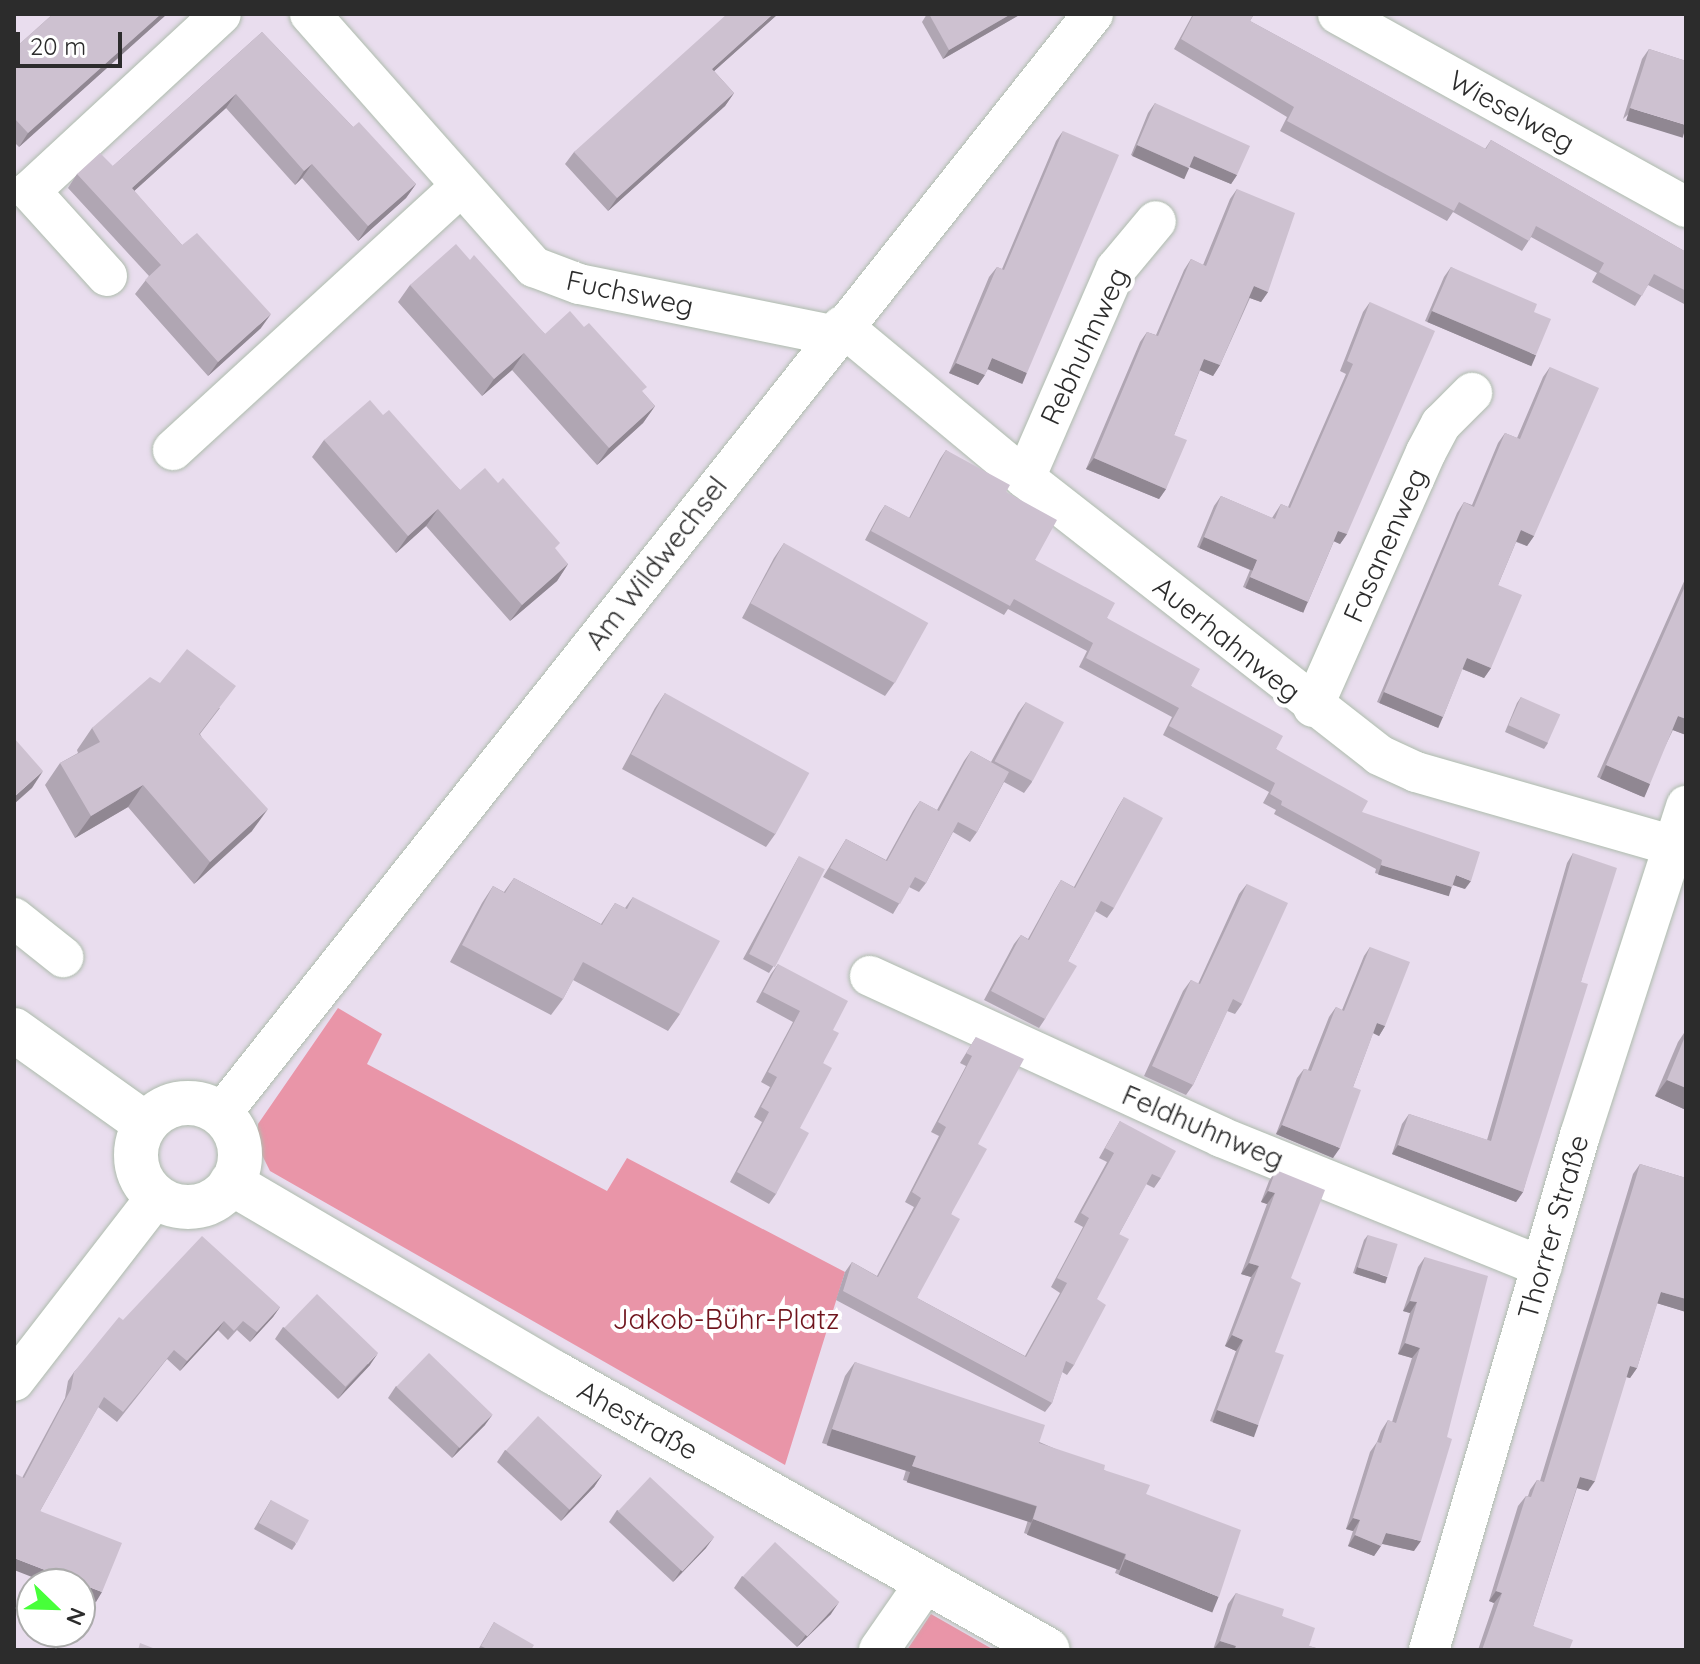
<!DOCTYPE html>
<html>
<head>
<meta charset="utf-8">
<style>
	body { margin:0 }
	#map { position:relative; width:1700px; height:1664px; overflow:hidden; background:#e9ddee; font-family:Quicksand,sans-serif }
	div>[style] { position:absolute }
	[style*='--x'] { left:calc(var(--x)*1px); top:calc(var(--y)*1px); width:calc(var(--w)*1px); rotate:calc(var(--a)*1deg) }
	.green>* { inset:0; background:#e995a8 }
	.roads { filter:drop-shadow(0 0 2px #aebcad) drop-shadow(0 0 2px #aebcad) }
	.street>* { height:40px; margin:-20px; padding:0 20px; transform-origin:20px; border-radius:20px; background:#fff }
	.secondary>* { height:44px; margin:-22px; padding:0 22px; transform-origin:22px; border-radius:22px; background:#fff }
	.secondary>.ring { margin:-22px; padding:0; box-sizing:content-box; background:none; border:44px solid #fff; border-radius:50% }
	.wall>* { inset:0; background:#b0a6b3 }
	.shaded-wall>* { inset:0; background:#908792; transform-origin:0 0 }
	.building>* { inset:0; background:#cdc1d0; transform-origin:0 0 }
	span { translate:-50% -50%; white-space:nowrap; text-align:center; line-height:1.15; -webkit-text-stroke:8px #fff; paint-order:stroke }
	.street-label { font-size:28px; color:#2c2c2c }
	.park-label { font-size:28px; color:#70151d }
	.frame { position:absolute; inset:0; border:16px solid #2c2c2c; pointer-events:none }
	.north { position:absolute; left:16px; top:1568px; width:80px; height:80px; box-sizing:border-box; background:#fff; border:2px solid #ababab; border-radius:50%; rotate:113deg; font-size:22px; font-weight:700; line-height:32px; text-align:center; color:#2c2c2c }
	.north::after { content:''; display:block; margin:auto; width:28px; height:36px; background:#47ff39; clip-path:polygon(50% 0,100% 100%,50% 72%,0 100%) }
	.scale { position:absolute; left:16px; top:32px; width:106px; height:36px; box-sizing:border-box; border:4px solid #2c2c2c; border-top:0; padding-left:10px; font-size:24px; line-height:28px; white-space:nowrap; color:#2c2c2c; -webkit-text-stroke:6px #fff; paint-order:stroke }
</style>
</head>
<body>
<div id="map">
	<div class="green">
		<i style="clip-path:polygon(338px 1008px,382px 1034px,367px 1064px,607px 1191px,627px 1158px,845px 1272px,785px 1465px,270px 1171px,257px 1145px,258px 1124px)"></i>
		<i style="clip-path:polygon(931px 1614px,994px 1650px,907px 1650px)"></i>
	</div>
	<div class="roads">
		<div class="street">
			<i style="--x:310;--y:14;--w:338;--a:48.5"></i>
			<i style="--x:534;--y:267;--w:48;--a:20.7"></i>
			<i style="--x:579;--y:284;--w:262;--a:11.4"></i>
			<i style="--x:1338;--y:14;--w:398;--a:29"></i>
			<i style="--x:107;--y:276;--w:115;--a:-132.2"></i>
			<i style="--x:30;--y:191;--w:260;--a:-42.8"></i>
			<i style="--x:842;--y:326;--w:238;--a:39.7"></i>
			<i style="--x:1025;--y:478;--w:449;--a:38"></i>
			<i style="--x:1379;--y:755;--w:41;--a:24.7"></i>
			<i style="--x:1416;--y:772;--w:264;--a:16"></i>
			<i style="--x:173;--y:450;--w:389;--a:-42.5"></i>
			<i style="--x:1025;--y:478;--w:228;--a:-66.5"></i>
			<i style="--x:1116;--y:269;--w:62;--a:-50.2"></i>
			<i style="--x:1313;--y:707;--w:279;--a:-66.1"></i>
			<i style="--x:1426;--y:452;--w:32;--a:-62"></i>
			<i style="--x:1441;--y:424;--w:44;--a:-45"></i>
			<i style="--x:14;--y:918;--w:63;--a:38.5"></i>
			<i style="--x:870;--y:976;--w:386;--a:24.6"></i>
			<i style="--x:1221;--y:1137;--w:346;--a:22"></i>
			<i style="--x:220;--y:1115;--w:1405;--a:-51.59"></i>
			<i style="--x:14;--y:1381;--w:232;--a:-52.3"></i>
			<i style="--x:879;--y:1650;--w:83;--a:-55.3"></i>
			<i style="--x:1429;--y:1650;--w:537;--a:-73.66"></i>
			<i style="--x:1580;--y:1135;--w:346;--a:-72.1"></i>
		</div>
		<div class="secondary">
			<i style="--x:14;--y:1030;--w:162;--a:35.5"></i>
			<i class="ring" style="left:136px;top:1103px;width:60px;height:60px"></i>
			<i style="--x:231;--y:1183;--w:376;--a:30.4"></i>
			<i style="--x:555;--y:1373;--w:565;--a:29.33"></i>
		</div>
	</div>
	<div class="wall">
		<i style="clip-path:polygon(53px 14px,167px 14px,19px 147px,14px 142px,14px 49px)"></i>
		<i style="clip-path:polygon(778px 14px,714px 71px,734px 93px,725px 106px,608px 211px,565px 164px,574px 152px)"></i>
		<i style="clip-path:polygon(927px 14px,1021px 14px,943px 59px,922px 22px)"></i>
		<i style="clip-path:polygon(1193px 14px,1254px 14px,1250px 21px,1485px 149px,1491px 140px,1686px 252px,1686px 305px,1648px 285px,1635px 306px,1592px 282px,1597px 273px,1531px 237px,1522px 251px,1453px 212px,1447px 221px,1280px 131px,1287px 117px,1174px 49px)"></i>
		<i style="clip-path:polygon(262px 32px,353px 127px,416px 184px,406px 198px,358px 241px,302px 178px,295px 185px,226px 108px,134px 191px,182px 245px,261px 328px,208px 376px,135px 294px,149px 276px,68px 188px,77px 174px,113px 166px)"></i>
		<i style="clip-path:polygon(1649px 49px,1686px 61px,1623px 119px,1642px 59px)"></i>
		<i style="clip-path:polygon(1155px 103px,1237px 175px,1231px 184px,1189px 166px,1182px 177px,1131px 155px,1148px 113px)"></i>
		<i style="clip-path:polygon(1063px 131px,1020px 383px,988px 369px,978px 385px,949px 373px,989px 277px,997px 267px,1002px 269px,1056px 141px)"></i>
		<i style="clip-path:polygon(1237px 189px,1268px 292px,1261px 302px,1250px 298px,1220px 365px,1213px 376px,1200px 370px,1174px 435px,1166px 489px,1159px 499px,1086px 469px,1140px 342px,1147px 332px,1156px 335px,1184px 270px,1191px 259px,1203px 265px,1230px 199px)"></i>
		<i style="clip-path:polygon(470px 260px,545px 334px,584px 327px,655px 406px,643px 423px,597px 465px,512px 370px,482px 396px,398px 302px,410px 285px)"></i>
		<i style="clip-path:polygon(1451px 267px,1534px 312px,1529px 365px,1425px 321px,1444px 277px)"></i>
		<i style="clip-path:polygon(1370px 302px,1347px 534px,1340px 544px,1334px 541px,1308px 602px,1301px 612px,1243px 587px,1250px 570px,1197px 547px,1214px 506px,1221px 496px,1272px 518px,1281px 504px,1288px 507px,1346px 374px,1340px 371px,1363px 312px)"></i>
		<i style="clip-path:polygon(1550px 367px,1534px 536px,1527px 546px,1516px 542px,1498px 585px,1491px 668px,1484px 678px,1462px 669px,1443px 717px,1436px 727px,1377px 702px,1457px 513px,1464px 502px,1472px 505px,1498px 443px,1505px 433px,1517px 438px,1543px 377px)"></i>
		<i style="clip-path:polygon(383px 415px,460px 490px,568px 564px,557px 581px,510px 621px,426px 526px,396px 553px,312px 457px,324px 440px)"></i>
		<i style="clip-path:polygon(946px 450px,1006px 492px,1035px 560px,1191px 686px,1465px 889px,1453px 885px,1446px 895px,1375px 873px,1376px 869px,1274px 814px,1276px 810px,1263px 803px,1269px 792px,1163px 735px,1172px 717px,1079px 667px,1087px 651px,1008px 609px,1004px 615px,865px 540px,879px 514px,885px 505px,909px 518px,940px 459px)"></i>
		<i style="clip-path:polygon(784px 543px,895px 682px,885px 696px,742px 618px,774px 558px)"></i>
		<i style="clip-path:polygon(1686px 577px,1686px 735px,1673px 730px,1641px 796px,1597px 777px)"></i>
		<i style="clip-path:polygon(160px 683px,220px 708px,200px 734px,252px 831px,194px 884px,128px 807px,75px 838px,45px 785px,60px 763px,78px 753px,77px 750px,92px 728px)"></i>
		<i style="clip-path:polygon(665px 693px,776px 833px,766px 847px,622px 769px,655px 708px)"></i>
		<i style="clip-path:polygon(1521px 697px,1548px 743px,1544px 749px,1505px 732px,1517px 703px)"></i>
		<i style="clip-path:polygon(1026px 702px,1032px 782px,1024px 793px,1004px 782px,977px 832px,970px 842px,953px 832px,926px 883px,919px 892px,909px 887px,893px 914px,823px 877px,846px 839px,886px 860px,913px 811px,920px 801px,937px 810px,964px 761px,971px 751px,991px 762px,1018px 713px)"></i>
		<i style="clip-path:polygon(1124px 797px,1114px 908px,1107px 918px,1095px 911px,1068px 961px,1045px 1019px,1039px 1028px,984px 1000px,1014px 944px,1021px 935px,1028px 939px,1055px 890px,1061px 880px,1074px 887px,1118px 807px)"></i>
		<i style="clip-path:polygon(1573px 853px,1585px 967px,1523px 1192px,1516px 1202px,1392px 1154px,1402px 1124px,1409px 1114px,1487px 1140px,1567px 863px)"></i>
		<i style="clip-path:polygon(799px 856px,773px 967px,769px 973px,743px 959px)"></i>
		<i style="clip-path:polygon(514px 878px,601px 924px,615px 903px,625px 908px,633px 897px,680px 1014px,668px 1031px,573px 980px,563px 999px,551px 1015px,450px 962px,482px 903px,493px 886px,504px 892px)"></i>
		<i style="clip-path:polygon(1247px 884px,1242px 1004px,1235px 1014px,1227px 1011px,1193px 1085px,1186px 1095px,1144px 1076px,1183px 991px,1191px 980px,1198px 984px,1239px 894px)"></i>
		<i style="clip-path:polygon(1370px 947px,1385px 1026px,1379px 1036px,1373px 1033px,1353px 1087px,1333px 1158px,1276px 1134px,1297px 1078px,1304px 1069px,1308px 1070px,1329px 1017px,1336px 1007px,1342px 1010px,1364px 956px)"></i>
		<i style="clip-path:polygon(778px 964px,833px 1030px,823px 1063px,776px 1194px,769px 1204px,730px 1182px,762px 1122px,754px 1117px,770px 1087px,761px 1082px,793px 1022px,756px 1002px,771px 974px)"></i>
		<i style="clip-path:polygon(1686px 1030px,1686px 1110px,1655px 1096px,1678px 1042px)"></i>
		<i style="clip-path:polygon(976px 1037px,978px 1144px,951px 1214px,917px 1298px,1025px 1356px,1060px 1293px,1051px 1287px,1083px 1227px,1074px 1222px,1107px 1162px,1099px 1158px,1120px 1121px,1161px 1178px,1154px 1188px,1146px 1184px,1119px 1234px,1074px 1365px,1067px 1375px,1062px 1372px,1052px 1403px,1045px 1412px,836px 1300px,845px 1272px,852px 1262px,877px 1276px,914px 1207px,905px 1202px,939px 1136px,931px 1132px,966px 1066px,960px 1063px)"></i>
		<i style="clip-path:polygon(1640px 1164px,1686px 1178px,1686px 1312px,1657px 1303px,1637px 1368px,1630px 1378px,1626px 1377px,1588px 1491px,1577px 1488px,1533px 1626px,1569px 1650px,1478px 1650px,1494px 1603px,1489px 1601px,1518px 1506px,1526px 1496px,1528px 1496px,1530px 1490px,1537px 1480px,1540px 1481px,1633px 1174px)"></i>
		<i style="clip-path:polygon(1276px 1170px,1291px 1278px,1258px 1425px,1251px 1436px,1210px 1421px,1236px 1351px,1225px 1346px,1251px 1277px,1241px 1274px,1267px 1204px,1261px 1202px,1269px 1181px)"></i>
		<i style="clip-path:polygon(1368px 1235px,1383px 1283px,1353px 1273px,1364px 1240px)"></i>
		<i style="clip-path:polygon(1425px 1257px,1414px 1551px,1382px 1544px,1374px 1556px,1348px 1546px,1353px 1531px,1346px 1529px,1370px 1452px,1377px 1442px,1381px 1431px,1388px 1420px,1392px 1422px,1412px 1358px,1398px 1354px,1410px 1313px,1403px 1311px,1418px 1267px)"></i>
		<i style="clip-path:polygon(280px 1307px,273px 1317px,250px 1342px,237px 1330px,228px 1340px,218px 1330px,180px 1371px,167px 1359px,117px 1422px,98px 1407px,40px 1511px,96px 1602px,80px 1596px,22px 1478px,65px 1398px,68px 1381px,74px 1372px,123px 1320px)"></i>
		<i style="clip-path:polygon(283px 1327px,370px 1365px,338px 1399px,275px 1339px)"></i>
		<i style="clip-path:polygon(855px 1362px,1104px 1470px,1146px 1494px,1209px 1611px,1115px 1573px,1117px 1568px,1024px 1533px,1028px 1520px,903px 1480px,906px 1470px,822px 1443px,845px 1376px)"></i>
		<i style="clip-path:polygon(396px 1386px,485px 1425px,452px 1458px,388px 1398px)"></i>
		<i style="clip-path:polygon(505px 1450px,602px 1475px,594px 1487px,561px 1521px,497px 1462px)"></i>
		<i style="clip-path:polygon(271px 1500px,296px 1544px,292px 1550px,254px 1529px)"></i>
		<i style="clip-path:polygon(617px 1510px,706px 1548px,673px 1582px,609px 1522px)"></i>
		<i style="clip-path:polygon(742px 1576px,831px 1614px,797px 1647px,734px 1588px)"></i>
		<i style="clip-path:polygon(1236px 1593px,1282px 1616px,1309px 1646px,1323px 1650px,1213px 1650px,1228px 1604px)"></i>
		<i style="clip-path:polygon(494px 1622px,531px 1650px,478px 1650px)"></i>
	</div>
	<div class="shaded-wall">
		<i style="clip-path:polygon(161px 14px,167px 14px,19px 147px,28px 133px)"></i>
		<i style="clip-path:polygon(773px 14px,778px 14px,703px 81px,712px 69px)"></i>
		<i style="clip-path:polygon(1011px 14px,1021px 14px,943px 59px,949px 50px)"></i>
		<i style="clip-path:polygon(734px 93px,725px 106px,608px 211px,617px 198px)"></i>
		<i style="clip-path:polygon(236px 94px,226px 108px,122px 202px,132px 188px)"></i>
		<i style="left:1630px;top:108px;width:59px;height:13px;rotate:17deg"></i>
		<i style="left:1137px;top:145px;width:57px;height:12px;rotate:24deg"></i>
		<i style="clip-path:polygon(1194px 156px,1237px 175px,1231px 184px,1187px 166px)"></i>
		<i style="clip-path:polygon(312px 164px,302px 178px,295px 185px,304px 171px)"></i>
		<i style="clip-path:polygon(416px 184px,406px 198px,358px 241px,368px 226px)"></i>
		<i style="clip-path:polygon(1254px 286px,1268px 292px,1261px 302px,1247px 297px)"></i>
		<i style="left:1432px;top:311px;width:113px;height:12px;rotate:23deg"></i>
		<i style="clip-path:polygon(271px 314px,261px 328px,208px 376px,218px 362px)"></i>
		<i style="clip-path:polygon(524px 353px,512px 370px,482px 396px,494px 379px)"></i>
		<i style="left:992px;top:358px;width:38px;height:12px;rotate:23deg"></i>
		<i style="clip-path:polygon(1204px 359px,1220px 365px,1213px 376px,1197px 369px)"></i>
		<i style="clip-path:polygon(956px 363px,985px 375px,978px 385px,949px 373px)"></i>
		<i style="clip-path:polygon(655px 406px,643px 423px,597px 465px,609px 448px)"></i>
		<i style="clip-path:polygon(1094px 458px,1166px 489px,1159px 499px,1086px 469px)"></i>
		<i style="clip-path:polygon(438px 509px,426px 526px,396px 553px,408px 536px)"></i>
		<i style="clip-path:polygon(1521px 530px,1534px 536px,1527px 546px,1513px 540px)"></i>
		<i style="clip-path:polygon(1338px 531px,1347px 534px,1340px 544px,1331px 540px)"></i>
		<i style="left:1204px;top:537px;width:58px;height:12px;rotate:23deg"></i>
		<i style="clip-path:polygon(568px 564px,557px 581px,510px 621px,522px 605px)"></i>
		<i style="left:1250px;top:577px;width:63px;height:12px;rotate:23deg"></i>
		<i style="clip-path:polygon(1467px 658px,1491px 668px,1484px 678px,1460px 668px)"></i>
		<i style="left:1384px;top:692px;width:64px;height:12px;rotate:23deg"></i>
		<i style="clip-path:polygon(1678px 716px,1686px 719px,1686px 735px,1670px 729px)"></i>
		<i style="left:1606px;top:765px;width:48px;height:15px;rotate:23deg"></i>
		<i style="clip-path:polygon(43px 771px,32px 788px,14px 804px,14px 797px)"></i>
		<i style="clip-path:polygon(143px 785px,128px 807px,75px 838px,91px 816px)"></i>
		<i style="clip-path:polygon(268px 809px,252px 831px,194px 884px,210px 862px)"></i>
		<i style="left:1381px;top:865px;width:74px;height:10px;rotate:17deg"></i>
		<i style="clip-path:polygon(1456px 875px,1471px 881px,1465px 889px,1450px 884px)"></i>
		<i style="clip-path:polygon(1377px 1023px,1385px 1026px,1379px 1036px,1371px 1032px)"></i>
		<i style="clip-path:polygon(1667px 1080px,1686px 1088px,1686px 1110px,1655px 1096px)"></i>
		<i style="clip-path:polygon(1282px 1125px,1340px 1148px,1333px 1158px,1276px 1134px)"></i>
		<i style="clip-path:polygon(1398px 1145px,1523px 1192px,1516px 1202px,1392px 1154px)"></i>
		<i style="clip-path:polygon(1268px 1191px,1275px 1193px,1267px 1204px,1261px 1202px)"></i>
		<i style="clip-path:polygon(1249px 1263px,1259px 1266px,1251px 1277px,1241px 1274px)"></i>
		<i style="left:1357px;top:1267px;width:32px;height:7px;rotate:18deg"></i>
		<i style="clip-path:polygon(1661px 1292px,1686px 1299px,1686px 1312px,1653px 1302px)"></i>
		<i style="clip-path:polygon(1410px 1301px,1417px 1302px,1410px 1313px,1403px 1311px)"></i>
		<i style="clip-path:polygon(280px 1307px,273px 1317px,250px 1342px,257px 1332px)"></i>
		<i style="clip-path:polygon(224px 1321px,218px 1330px,180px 1371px,187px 1361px)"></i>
		<i style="clip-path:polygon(1232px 1335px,1243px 1340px,1236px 1351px,1225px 1346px)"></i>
		<i style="clip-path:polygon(1405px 1343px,1420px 1348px,1412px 1358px,1398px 1354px)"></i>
		<i style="clip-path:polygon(378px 1353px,370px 1365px,338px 1399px,346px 1388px)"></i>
		<i style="clip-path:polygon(1630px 1366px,1637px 1368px,1630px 1378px,1623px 1376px)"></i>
		<i style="left:1217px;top:1410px;width:44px;height:13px;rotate:20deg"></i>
		<i style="clip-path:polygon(493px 1414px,485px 1425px,452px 1458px,460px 1446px)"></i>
		<i style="left:832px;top:1429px;width:88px;height:17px;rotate:18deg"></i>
		<i style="left:912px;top:1466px;width:131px;height:17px;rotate:18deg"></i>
		<i style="clip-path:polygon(602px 1475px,594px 1487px,561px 1521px,569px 1510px)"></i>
		<i style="clip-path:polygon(1580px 1477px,1595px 1481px,1588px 1491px,1573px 1487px)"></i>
		<i style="clip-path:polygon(1353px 1518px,1360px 1520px,1353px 1531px,1346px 1529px)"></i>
		<i style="left:1033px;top:1519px;width:99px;height:17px;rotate:21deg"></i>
		<i style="clip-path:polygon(1386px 1533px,1421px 1541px,1414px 1551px,1379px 1543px)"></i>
		<i style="clip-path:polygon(1355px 1535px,1381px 1546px,1374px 1556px,1348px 1546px)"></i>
		<i style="clip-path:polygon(714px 1537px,706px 1548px,673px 1582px,681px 1570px)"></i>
		<i style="clip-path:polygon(14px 1558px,102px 1592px,96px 1602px,80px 1596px,80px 1584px,50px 1584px,14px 1570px)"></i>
		<i style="left:1125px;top:1559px;width:101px;height:17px;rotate:22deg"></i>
		<i style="clip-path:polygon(1496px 1591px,1502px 1593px,1494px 1603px,1489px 1601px)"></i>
		<i style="clip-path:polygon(839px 1602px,831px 1614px,797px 1647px,805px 1636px)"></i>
		<i style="clip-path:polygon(1220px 1641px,1236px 1646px,1233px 1650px,1213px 1650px)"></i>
	</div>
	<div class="building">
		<i style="clip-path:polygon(53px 14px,161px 14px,28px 133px,14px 118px,14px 49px)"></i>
		<i style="clip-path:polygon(727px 14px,773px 14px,712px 69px,734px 93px,617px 198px,574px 152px)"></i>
		<i style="clip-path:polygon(929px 14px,1011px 14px,949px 50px)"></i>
		<i style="clip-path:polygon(1194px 14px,1254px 14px,1250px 21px,1486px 149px,1491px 140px,1686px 252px,1686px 291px,1654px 274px,1642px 296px,1599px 272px,1604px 263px,1536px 226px,1529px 241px,1459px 202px,1454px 211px,1287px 121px,1294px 107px,1181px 39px)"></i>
		<i style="clip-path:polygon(262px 32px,353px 127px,359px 122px,416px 184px,368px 226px,312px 164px,304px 171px,236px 94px,132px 188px,182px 245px,197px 233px,271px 314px,218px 362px,145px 280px,161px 265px,77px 174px,100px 153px,113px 166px)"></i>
		<i style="clip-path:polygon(1649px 49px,1686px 61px,1686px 125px,1630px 108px)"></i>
		<i style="clip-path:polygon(1155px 103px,1250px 146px,1237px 175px,1194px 156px,1189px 168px,1137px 145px)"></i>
		<i style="clip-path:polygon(1063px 131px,1119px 155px,1027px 373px,992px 358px,985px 375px,956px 363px,997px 267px,1004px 270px)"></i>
		<i style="clip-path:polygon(1237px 189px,1295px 213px,1268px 292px,1254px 286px,1220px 365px,1204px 359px,1174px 435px,1187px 440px,1166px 489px,1094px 458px,1147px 332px,1158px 336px,1191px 259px,1206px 266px)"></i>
		<i style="clip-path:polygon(456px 244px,470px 260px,474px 255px,545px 334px,570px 311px,584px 327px,589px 323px,647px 387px,642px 391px,655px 406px,609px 448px,524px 353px,494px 379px,410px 285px)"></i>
		<i style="clip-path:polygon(1451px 267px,1537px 304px,1534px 312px,1551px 319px,1536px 355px,1432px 311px)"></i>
		<i style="clip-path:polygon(1370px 302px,1435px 331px,1347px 534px,1338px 531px,1308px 602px,1250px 577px,1257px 560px,1204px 537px,1221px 496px,1275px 519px,1281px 504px,1290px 508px,1353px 364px,1347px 361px)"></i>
		<i style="clip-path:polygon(1550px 367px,1599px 388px,1534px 536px,1521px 530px,1498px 585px,1522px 595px,1491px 668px,1467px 658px,1443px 717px,1384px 692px,1464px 502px,1474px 507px,1505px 433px,1520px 439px)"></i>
		<i style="clip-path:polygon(370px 400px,383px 415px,389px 410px,460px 490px,485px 468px,498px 483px,503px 478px,560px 543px,555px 548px,568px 564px,522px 605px,438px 509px,408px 536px,324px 440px)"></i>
		<i style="clip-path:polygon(946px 450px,1010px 485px,1006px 492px,1057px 520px,1035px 560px,1115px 603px,1107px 618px,1200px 669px,1191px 686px,1283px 736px,1276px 749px,1368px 801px,1362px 812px,1480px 852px,1471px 881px,1456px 875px,1452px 887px,1381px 865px,1382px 860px,1281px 805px,1282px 801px,1270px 794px,1275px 783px,1169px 726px,1179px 708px,1086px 658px,1093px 643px,1014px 599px,1010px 606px,871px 531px,885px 505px,910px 518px)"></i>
		<i style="left:784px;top:543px;width:165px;height:69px;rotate:29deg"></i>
		<i style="clip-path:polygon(1686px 584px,1686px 719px,1678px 716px,1650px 784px,1606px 765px)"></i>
		<i style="clip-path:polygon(187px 649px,236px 686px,199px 734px,268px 809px,210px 862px,143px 785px,91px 816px,60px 763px,100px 742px,92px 728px,150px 677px,160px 683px)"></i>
		<i style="left:665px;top:693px;width:165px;height:70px;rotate:29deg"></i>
		<i style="left:1521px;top:697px;width:43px;height:31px;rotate:24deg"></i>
		<i style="left:1026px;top:702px;width:43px;height:67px;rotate:28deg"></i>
		<i style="clip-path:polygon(14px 738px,43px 771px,14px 797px)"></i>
		<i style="clip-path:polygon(971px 751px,1009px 772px,977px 832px,958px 822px,926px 883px,915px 877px,900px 904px,830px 868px,846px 839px,887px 861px,920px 801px,939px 811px)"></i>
		<i style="clip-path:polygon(1124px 797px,1163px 818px,1114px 908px,1101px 901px,1068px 961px,1077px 966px,1045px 1019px,991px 991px,1021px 935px,1029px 940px,1061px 880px,1075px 888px)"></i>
		<i style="clip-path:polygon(1573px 853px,1617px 868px,1581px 982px,1588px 984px,1523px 1192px,1398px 1145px,1409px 1114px,1491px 1141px)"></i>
		<i style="left:799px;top:856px;width:29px;height:110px;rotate:27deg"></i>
		<i style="clip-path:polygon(514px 878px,602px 925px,615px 903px,627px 909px,633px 897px,720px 941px,680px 1014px,583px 962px,563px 999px,462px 945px,493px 886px,505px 893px)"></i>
		<i style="clip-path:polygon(1247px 884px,1288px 903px,1242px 1004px,1233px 999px,1193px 1085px,1152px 1066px,1191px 980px,1200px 984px)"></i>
		<i style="clip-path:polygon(1370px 947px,1410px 962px,1385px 1026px,1377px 1023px,1353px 1087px,1361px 1090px,1340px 1148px,1282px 1125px,1304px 1069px,1311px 1071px,1336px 1007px,1344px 1011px)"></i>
		<i style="clip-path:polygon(778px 964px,848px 1001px,833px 1030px,839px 1033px,823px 1063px,832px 1068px,800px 1128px,809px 1133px,776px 1194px,737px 1172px,769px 1112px,761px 1107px,777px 1077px,768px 1072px,800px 1011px,763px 992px)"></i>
		<i style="clip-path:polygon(1686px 1034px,1686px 1088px,1667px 1080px)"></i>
		<i style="clip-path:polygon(976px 1037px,1024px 1059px,978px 1144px,987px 1149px,951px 1214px,960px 1219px,917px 1298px,1026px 1357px,1067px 1283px,1057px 1278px,1089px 1218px,1081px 1213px,1114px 1153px,1105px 1148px,1120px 1121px,1176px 1151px,1161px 1178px,1152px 1174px,1119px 1234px,1129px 1239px,1097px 1299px,1106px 1305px,1074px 1365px,1066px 1361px,1052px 1403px,843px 1291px,852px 1262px,878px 1277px,921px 1198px,912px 1192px,946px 1127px,938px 1122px,972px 1056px,966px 1053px)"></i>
		<i style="clip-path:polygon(1640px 1164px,1686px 1178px,1686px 1299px,1661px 1292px,1637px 1368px,1630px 1366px,1595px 1481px,1580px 1477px,1533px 1626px,1573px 1640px,1569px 1650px,1482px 1650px,1502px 1593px,1496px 1591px,1526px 1496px,1531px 1497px,1537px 1480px,1544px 1482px)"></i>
		<i style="clip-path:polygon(1276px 1170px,1325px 1190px,1291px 1278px,1301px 1283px,1275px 1352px,1284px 1355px,1258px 1425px,1217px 1410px,1243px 1340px,1232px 1335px,1259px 1266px,1249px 1263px,1275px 1193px,1268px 1191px)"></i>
		<i style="left:1368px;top:1235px;width:31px;height:34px;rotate:17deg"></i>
		<i style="clip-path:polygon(202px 1236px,280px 1307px,257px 1332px,243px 1321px,234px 1331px,224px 1321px,187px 1361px,174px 1350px,123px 1412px,104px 1397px,40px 1511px,122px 1543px,102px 1592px,14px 1558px,14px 1473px,24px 1478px,71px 1389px,74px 1372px,119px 1317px,123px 1320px)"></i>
		<i style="clip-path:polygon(1425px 1257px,1488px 1276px,1447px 1437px,1452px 1439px,1421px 1541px,1386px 1533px,1381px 1546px,1355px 1535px,1360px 1520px,1353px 1518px,1377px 1442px,1381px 1443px,1388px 1420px,1396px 1423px,1420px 1348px,1405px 1343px,1417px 1302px,1410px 1301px)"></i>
		<i style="left:317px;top:1294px;width:85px;height:47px;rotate:44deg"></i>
		<i style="left:429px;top:1353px;width:88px;height:47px;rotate:44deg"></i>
		<i style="clip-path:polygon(855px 1362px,1045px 1425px,1039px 1443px,1105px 1465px,1104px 1470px,1150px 1485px,1146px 1494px,1241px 1530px,1219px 1597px,1125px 1559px,1126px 1554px,1033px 1519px,1037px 1506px,912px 1466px,916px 1456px,832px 1429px)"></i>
		<i style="left:538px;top:1416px;width:87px;height:47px;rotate:43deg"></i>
		<i style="left:650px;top:1477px;width:88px;height:47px;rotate:43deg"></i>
		<i style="left:271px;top:1500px;width:43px;height:26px;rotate:28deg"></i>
		<i style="left:775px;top:1542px;width:88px;height:47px;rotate:43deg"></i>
		<i style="clip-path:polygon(1236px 1593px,1284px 1609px,1282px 1616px,1315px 1628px,1309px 1646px,1323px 1650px,1235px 1650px,1236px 1646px,1220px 1641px)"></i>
		<i style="clip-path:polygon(494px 1622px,534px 1645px,531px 1650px,489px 1650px,481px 1646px)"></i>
		<i style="clip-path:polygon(140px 1643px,158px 1650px,138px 1650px)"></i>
	</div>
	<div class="street-label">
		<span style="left:1512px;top:111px;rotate:29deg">Wieselweg</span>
		<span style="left:630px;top:293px;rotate:12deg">Fuchsweg</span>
		<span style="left:1084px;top:346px;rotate:-65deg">Rebhuhnweg</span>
		<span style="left:1385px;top:545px;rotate:-66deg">Fasanenweg</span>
		<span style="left:656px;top:563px;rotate:-52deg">Am Wildwechsel</span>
		<span style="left:1227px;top:639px;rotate:39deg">Auerhahnweg</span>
		<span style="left:1203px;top:1127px;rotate:23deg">Feldhuhnweg</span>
		<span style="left:1553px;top:1227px;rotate:-74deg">Thorrer Straße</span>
		<span style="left:638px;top:1420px;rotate:29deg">Ahestraße</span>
	</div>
	<div class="park-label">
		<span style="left:726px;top:1319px">Jakob-Bühr-Platz</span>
	</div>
	<div class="frame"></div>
	<div class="north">N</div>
	<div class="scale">20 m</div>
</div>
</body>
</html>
